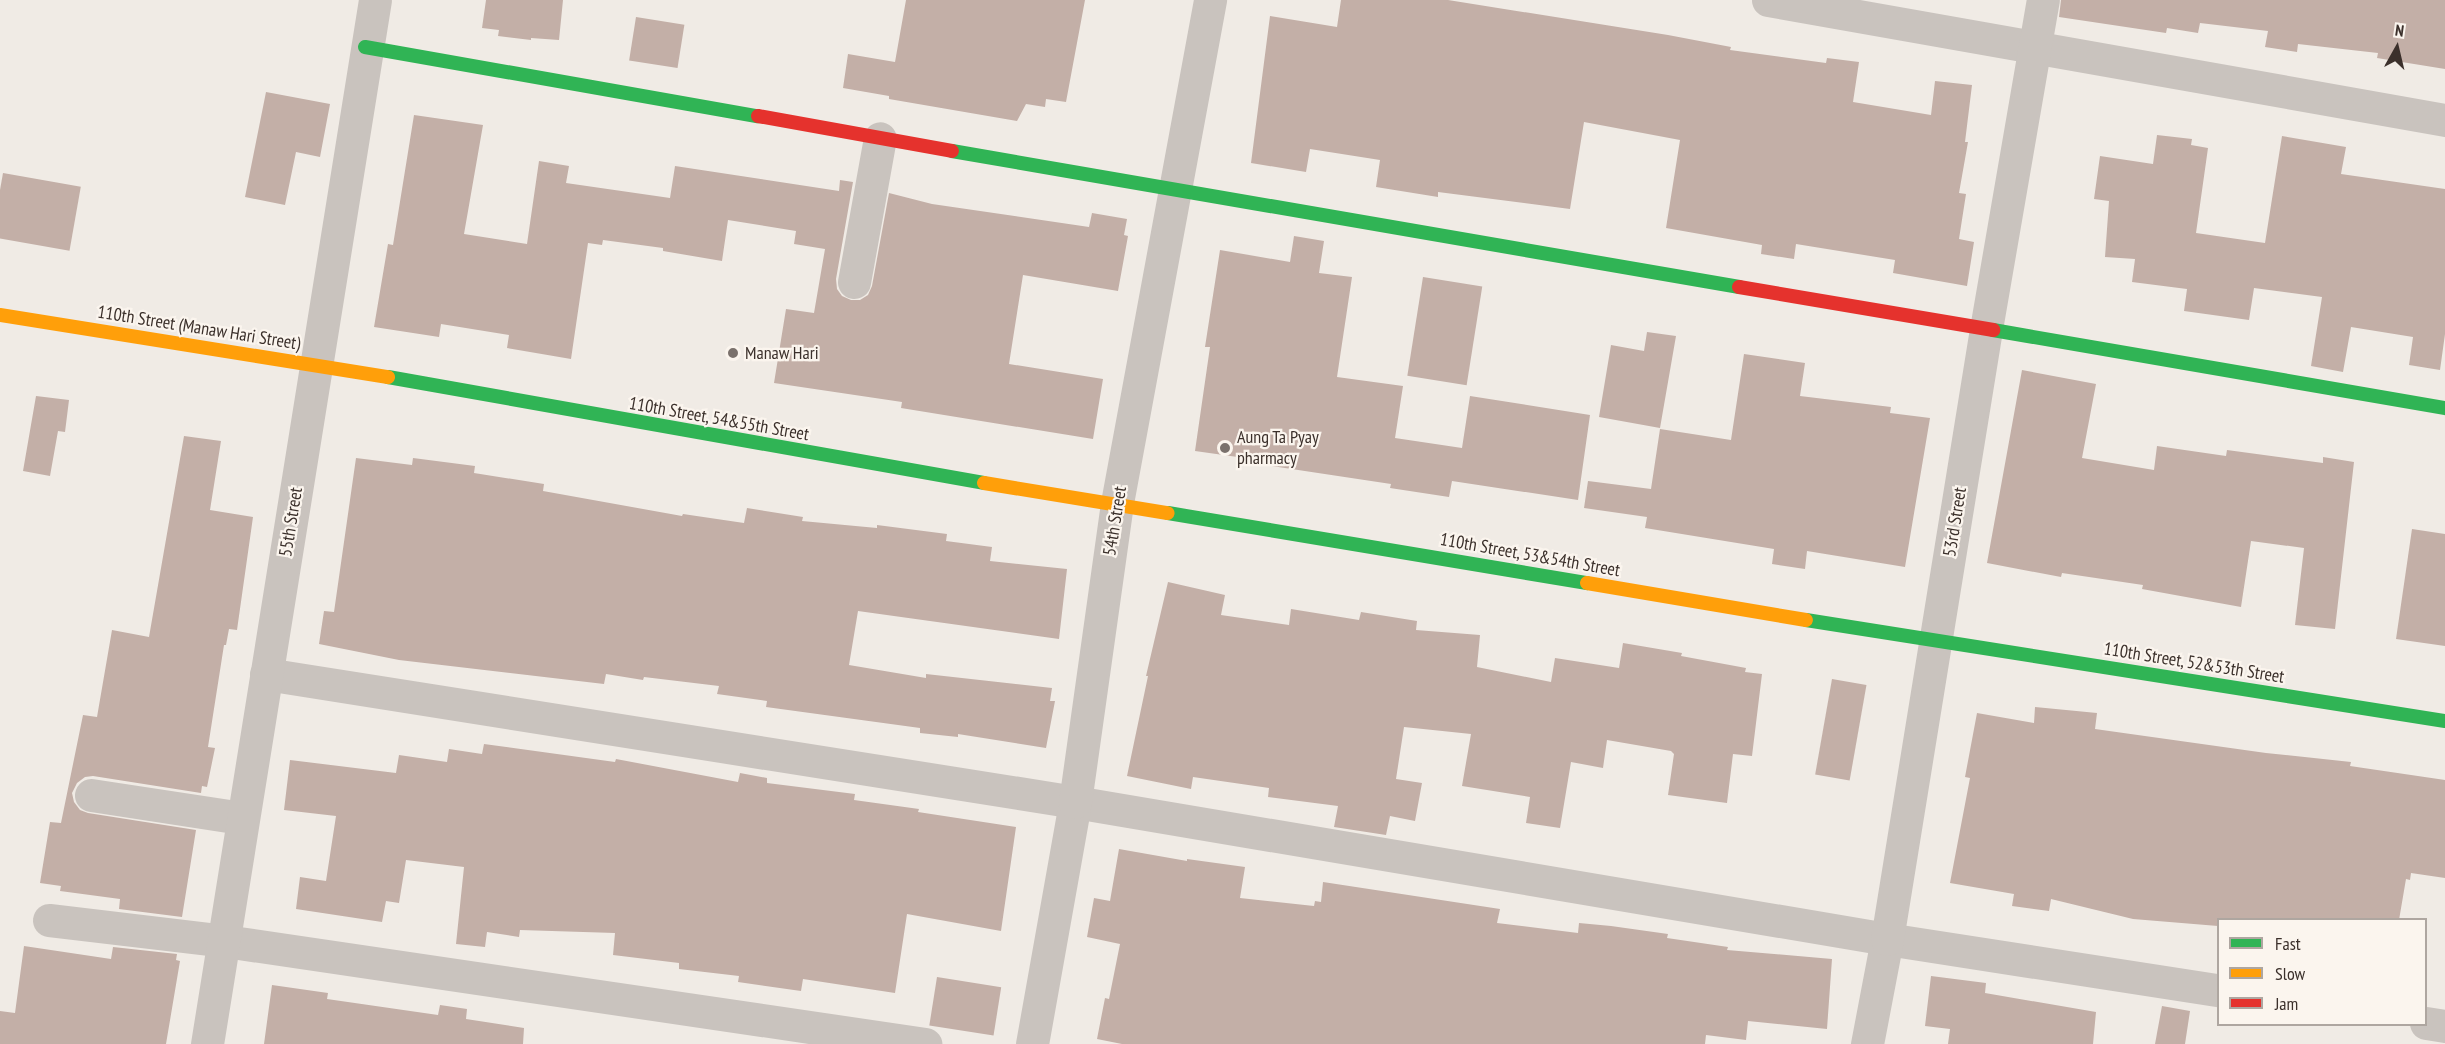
<!DOCTYPE html>
<html>
<head>
<meta charset="utf-8">
<style>
	body { margin:0 }
	#map { position:relative; width:2445px; height:1044px; overflow:hidden; background:#f0ebe5; font-family:"PT Sans Narrow",sans-serif }
	div>[style] { position:absolute }
	[style*='--x'] { left:calc(var(--x)*1px); top:calc(var(--y)*1px); width:calc(var(--w)*1px); rotate:calc(var(--a)*1deg) }
	.building>* { inset:0; background:#c3afa7; transform-origin:0 0 }
	.street>* { height:33px; margin:-16.5px; padding:0 16.5px; transform-origin:16.5px; border-radius:16.5px; background:#c9c3be }
	.fast>* { height:14px; margin:-7px; padding:0 7px; transform-origin:7px; border-radius:7px; background:#30b455 }
	.slow>* { height:14px; margin:-7px; padding:0 7px; transform-origin:7px; border-radius:7px; background:#ff9f0a }
	.jam>* { height:14px; margin:-7px; padding:0 7px; transform-origin:7px; border-radius:7px; background:#e5322d }
	.dots>* { width:16px; height:16px; translate:-50% -50%; box-sizing:border-box; border:3px solid #fbf5ee; border-radius:50% }
	span { translate:-50% -50%; white-space:nowrap; text-align:center; line-height:1.15; -webkit-text-stroke:4.5px #fbf5ee; paint-order:stroke }
	.street-label { font-size:18px; color:#3b302b }
	.poi-label { font-size:18px; color:#3b302b }
	.left { translate:0 -50%; text-align:left }
	.legend { position:absolute; left:2217px; top:918px; width:210px; height:108px; box-sizing:border-box; background:#fbf5ee; border:2px solid #aea6a0; margin:0; padding:8px 10px; list-style:none; font-size:18px; color:#3b302b }
	.legend li { display:flex; align-items:center; gap:12px; height:30px }
	.legend b { width:30px; border:2px solid #aea6a0 }
	.north { position:absolute; left:2367px; top:18px; width:60px; height:60px; -webkit-text-stroke:4px #fbf5ee; paint-order:stroke; rotate:8deg; font-size:16px; font-weight:700; line-height:24px; text-align:center; color:#3b302b }
	.north::after { content:''; display:block; margin:auto; width:21px; height:27px; background:#3b302b; clip-path:polygon(50% 0,100% 100%,50% 72%,0 100%) }
</style>
</head>
<body>
<div id="map">
	<div class="building">
		<i style="clip-path:polygon(486px 0,563px 0,559px 40px,531px 38px,531px 40px,498px 36px,499px 30px,482px 28px)"></i>
		<i style="clip-path:polygon(906px 0,1085px 0,1066px 102px,1046px 99px,1045px 107px,1026px 104px,1017px 121px,889px 99px,889px 96px,843px 88px,848px 54px,895px 62px)"></i>
		<i style="clip-path:polygon(1341px 0,1448px 0,1668px 35px,1731px 47px,1730px 50px,1826px 63px,1827px 58px,1859px 62px,1853px 102px,1931px 115px,1935px 81px,1972px 85px,1965px 142px,1968px 142px,1959px 193px,1966px 194px,1959px 239px,1974px 242px,1967px 286px,1893px 273px,1895px 260px,1796px 244px,1794px 259px,1761px 254px,1762px 245px,1666px 228px,1680px 140px,1584px 122px,1570px 209px,1438px 192px,1438px 197px,1376px 187px,1380px 160px,1310px 149px,1306px 172px,1251px 163px,1270px 16px,1337px 27px)"></i>
		<i style="clip-path:polygon(2061px 0,2445px 0,2445px 69px,2377px 58px,2378px 53px,2298px 44px,2297px 52px,2265px 47px,2268px 31px,2200px 23px,2198px 33px,2167px 28px,2166px 33px,2059px 17px)"></i>
		<i style="left:636px;top:17px;width:49px;height:44px;rotate:9deg"></i>
		<i style="clip-path:polygon(266px 92px,330px 104px,320px 157px,296px 152px,285px 205px,245px 197px)"></i>
		<i style="clip-path:polygon(414px 115px,483px 125px,464px 234px,527px 244px,539px 161px,569px 166px,566px 183px,670px 198px,675px 166px,839px 191px,840px 180px,853px 182px,836px 279px,837px 289px,842px 296px,851px 300px,860px 300px,868px 295px,872px 286px,889px 193px,932px 204px,1089px 227px,1092px 213px,1127px 219px,1124px 235px,1128px 236px,1118px 291px,1023px 275px,1009px 364px,1103px 379px,1093px 439px,901px 408px,902px 402px,774px 383px,786px 309px,814px 313px,825px 249px,794px 244px,796px 231px,728px 220px,722px 261px,663px 251px,663px 248px,603px 240px,602px 245px,588px 243px,571px 359px,507px 348px,509px 335px,441px 324px,439px 337px,374px 327px,388px 244px,393px 245px)"></i>
		<i style="clip-path:polygon(2157px 135px,2192px 139px,2191px 145px,2208px 148px,2196px 233px,2265px 243px,2282px 136px,2346px 147px,2341px 174px,2445px 189px,2445px 334px,2440px 370px,2409px 365px,2413px 337px,2351px 327px,2343px 372px,2311px 366px,2322px 297px,2254px 288px,2249px 320px,2184px 311px,2187px 289px,2132px 282px,2135px 259px,2105px 257px,2109px 201px,2094px 199px,2100px 156px,2153px 164px)"></i>
		<i style="left:3px;top:173px;width:79px;height:65px;rotate:10deg"></i>
		<i style="clip-path:polygon(1294px 236px,1324px 241px,1319px 273px,1352px 277px,1337px 377px,1403px 386px,1395px 438px,1462px 448px,1470px 396px,1590px 415px,1578px 500px,1452px 481px,1449px 497px,1390px 488px,1391px 484px,1258px 464px,1259px 460px,1195px 451px,1210px 347px,1205px 347px,1220px 250px,1290px 262px)"></i>
		<i style="left:1423px;top:277px;width:60px;height:100px;rotate:9deg"></i>
		<i style="clip-path:polygon(1647px 332px,1676px 336px,1660px 428px,1599px 417px,1611px 345px,1644px 351px)"></i>
		<i style="clip-path:polygon(1744px 354px,1805px 363px,1800px 396px,1891px 407px,1890px 413px,1930px 418px,1905px 567px,1807px 551px,1805px 569px,1772px 564px,1774px 549px,1645px 528px,1647px 517px,1584px 508px,1588px 481px,1651px 489px,1660px 429px,1731px 440px)"></i>
		<i style="clip-path:polygon(2022px 370px,2096px 384px,2082px 458px,2154px 470px,2157px 446px,2226px 456px,2227px 450px,2323px 463px,2323px 457px,2354px 462px,2335px 629px,2295px 625px,2304px 548px,2251px 541px,2241px 607px,2142px 589px,2143px 585px,2062px 573px,2061px 577px,1987px 563px)"></i>
		<i style="clip-path:polygon(36px 396px,69px 400px,65px 432px,58px 431px,50px 476px,23px 471px)"></i>
		<i style="clip-path:polygon(184px 436px,221px 441px,210px 510px,253px 517px,237px 630px,229px 629px,226px 645px,224px 645px,208px 747px,215px 748px,207px 787px,202px 786px,201px 793px,93px 776px,85px 777px,77px 783px,72px 793px,74px 802px,80px 810px,88px 813px,196px 830px,182px 917px,119px 909px,120px 899px,60px 891px,61px 886px,40px 883px,50px 822px,61px 823px,83px 715px,97px 717px,112px 630px,149px 637px)"></i>
		<i style="clip-path:polygon(356px 458px,412px 465px,413px 458px,475px 466px,474px 473px,544px 484px,543px 491px,682px 516px,683px 514px,744px 523px,747px 508px,803px 517px,802px 521px,877px 528px,877px 525px,947px 534px,946px 541px,992px 547px,990px 561px,1067px 569px,1059px 639px,858px 611px,849px 665px,926px 678px,926px 674px,1052px 688px,1050px 701px,1055px 701px,1046px 748px,958px 734px,958px 737px,920px 733px,920px 728px,766px 707px,767px 701px,717px 694px,719px 686px,644px 677px,643px 680px,606px 674px,604px 684px,399px 660px,319px 644px,324px 611px,334px 612px)"></i>
		<i style="clip-path:polygon(2412px 529px,2445px 534px,2445px 646px,2396px 639px)"></i>
		<i style="clip-path:polygon(1168px 582px,1225px 595px,1221px 615px,1289px 625px,1291px 609px,1359px 620px,1361px 612px,1417px 621px,1416px 630px,1480px 635px,1477px 667px,1551px 682px,1555px 658px,1619px 668px,1623px 643px,1682px 653px,1681px 656px,1746px 668px,1745px 672px,1762px 674px,1752px 756px,1733px 754px,1727px 803px,1668px 795px,1674px 754px,1671px 751px,1607px 740px,1603px 768px,1571px 762px,1560px 828px,1526px 823px,1530px 797px,1462px 786px,1471px 734px,1404px 727px,1396px 779px,1422px 783px,1415px 821px,1390px 816px,1386px 835px,1334px 827px,1338px 806px,1268px 797px,1269px 788px,1193px 777px,1191px 789px,1127px 776px,1148px 676px,1146px 676px)"></i>
		<i style="left:1832px;top:679px;width:35px;height:97px;rotate:10deg"></i>
		<i style="clip-path:polygon(2035px 707px,2097px 713px,2095px 729px,2266px 753px,2351px 762px,2350px 766px,2445px 780px,2445px 878px,2411px 873px,2410px 880px,2406px 879px,2399px 920px,2218px 920px,2218px 926px,2133px 919px,2051px 899px,2049px 911px,2012px 906px,2014px 894px,1950px 883px,1970px 778px,1965px 777px,1977px 713px,2034px 723px)"></i>
		<i style="clip-path:polygon(484px 744px,615px 762px,616px 759px,738px 782px,740px 773px,767px 778px,767px 783px,855px 794px,854px 800px,919px 809px,918px 812px,1016px 827px,1001px 931px,907px 914px,895px 993px,803px 979px,801px 991px,738px 982px,739px 976px,679px 969px,679px 963px,613px 955px,615px 933px,520px 930px,519px 937px,487px 932px,485px 947px,456px 944px,464px 867px,406px 860px,399px 903px,386px 901px,382px 922px,296px 909px,300px 877px,326px 881px,336px 816px,284px 810px,290px 760px,396px 773px,399px 755px,447px 762px,449px 749px,482px 754px)"></i>
		<i style="clip-path:polygon(1119px 849px,1187px 861px,1187px 859px,1245px 867px,1240px 898px,1314px 906px,1315px 901px,1321px 902px,1323px 882px,1500px 909px,1497px 923px,1578px 933px,1579px 923px,1611px 926px,1668px 934px,1667px 938px,1728px 947px,1727px 950px,1832px 959px,1827px 1029px,1748px 1021px,1746px 1040px,1706px 1035px,1705px 1044px,1122px 1044px,1097px 1039px,1105px 998px,1109px 999px,1120px 944px,1087px 937px,1094px 898px,1110px 901px)"></i>
		<i style="clip-path:polygon(24px 946px,111px 959px,113px 947px,177px 954px,176px 960px,180px 961px,166px 1044px,0 1044px,0 1011px,15px 1013px)"></i>
		<i style="clip-path:polygon(1931px 976px,1986px 983px,1985px 993px,2096px 1012px,2093px 1044px,1948px 1044px,1950px 1029px,1925px 1026px)"></i>
		<i style="left:937px;top:977px;width:65px;height:49px;rotate:9deg"></i>
		<i style="clip-path:polygon(272px 985px,328px 993px,327px 999px,438px 1015px,440px 1005px,467px 1009px,466px 1019px,524px 1028px,523px 1044px,264px 1044px)"></i>
		<i style="clip-path:polygon(2162px 1006px,2190px 1011px,2185px 1044px,2155px 1044px)"></i>
	</div>
	<div class="street">
		<i style="--x:1768;--y:0;--w:688;--a:10.05"></i>
		<i style="--x:854;--y:282;--w:146;--a:-79.8"></i>
		<i style="--x:266;--y:674;--w:819;--a:8.99"></i>
		<i style="--x:1075;--y:802;--w:823;--a:9.58"></i>
		<i style="--x:1887;--y:939;--w:335;--a:8.8"></i>
		<i style="--x:91;--y:795;--w:153;--a:8.7"></i>
		<i style="--x:49;--y:920;--w:177;--a:6.8"></i>
		<i style="--x:225;--y:941;--w:708;--a:8.37"></i>
		<i style="--x:2426;--y:1023;--w:19;--a:9"></i>
		<i style="--x:207;--y:1044;--w:1057;--a:-80.86"></i>
		<i style="--x:1032;--y:1044;--w:246;--a:-79.9"></i>
		<i style="--x:1075;--y:802;--w:302;--a:-82"></i>
		<i style="--x:1117;--y:503;--w:512;--a:-79.52"></i>
		<i style="--x:1867;--y:1044;--w:107;--a:-79.2"></i>
		<i style="--x:1887;--y:939;--w:618;--a:-80.78"></i>
		<i style="--x:1986;--y:329;--w:334;--a:-80.2"></i>
	</div>
	<div class="fast">
		<i style="--x:365;--y:47;--w:399;--a:10"></i>
		<i style="--x:952;--y:151;--w:799;--a:9.8"></i>
		<i style="--x:1993;--y:330;--w:459;--a:9.8"></i>
		<i style="--x:388;--y:377;--w:605;--a:10.08"></i>
		<i style="--x:1168;--y:513;--w:425;--a:9.5"></i>
		<i style="--x:1806;--y:620;--w:647;--a:8.98"></i>
	</div>
	<div class="slow">
		<i style="--x:0;--y:315;--w:393;--a:9.1"></i>
		<i style="--x:984;--y:483;--w:186;--a:9.3"></i>
		<i style="--x:1587;--y:583;--w:222;--a:9.6"></i>
	</div>
	<div class="jam">
		<i style="--x:758;--y:116;--w:197;--a:10.2"></i>
		<i style="--x:1739;--y:287;--w:258;--a:9.6"></i>
	</div>
	<div class="dots">
		<i style="left:733px;top:353px;background:#7a716c"></i>
		<i style="left:1225px;top:448px;background:#7a716c"></i>
	</div>
	<div class="street-label">
		<span style="left:199px;top:328px;rotate:9deg">110th Street (Manaw Hari Street)</span>
		<span style="left:719px;top:419px;rotate:10deg">110th Street, 54&amp;55th Street</span>
		<span style="left:1115px;top:521px;rotate:-81deg">54th Street</span>
		<span style="left:291px;top:522px;rotate:-81deg">55th Street</span>
		<span style="left:1955px;top:522px;rotate:-81deg">53rd Street</span>
		<span style="left:1530px;top:555px;rotate:10deg">110th Street, 53&amp;54th Street</span>
		<span style="left:2194px;top:663px;rotate:9deg">110th Street, 52&amp;53th Street</span>
	</div>
	<div class="poi-label">
		<span class="left" style="left:745px;top:353px">Manaw Hari</span>
		<span class="left" style="left:1237px;top:448px">Aung Ta Pyay<br>pharmacy</span>
	</div>
	<ul class="legend">
	<li><b style="height:8px;background:#30b455"></b>Fast</li>
	<li><b style="height:8px;background:#ff9f0a"></b>Slow</li>
	<li><b style="height:8px;background:#e5322d"></b>Jam</li>
	</ul>
	<div class="north">N</div>
</div>
</body>
</html>
